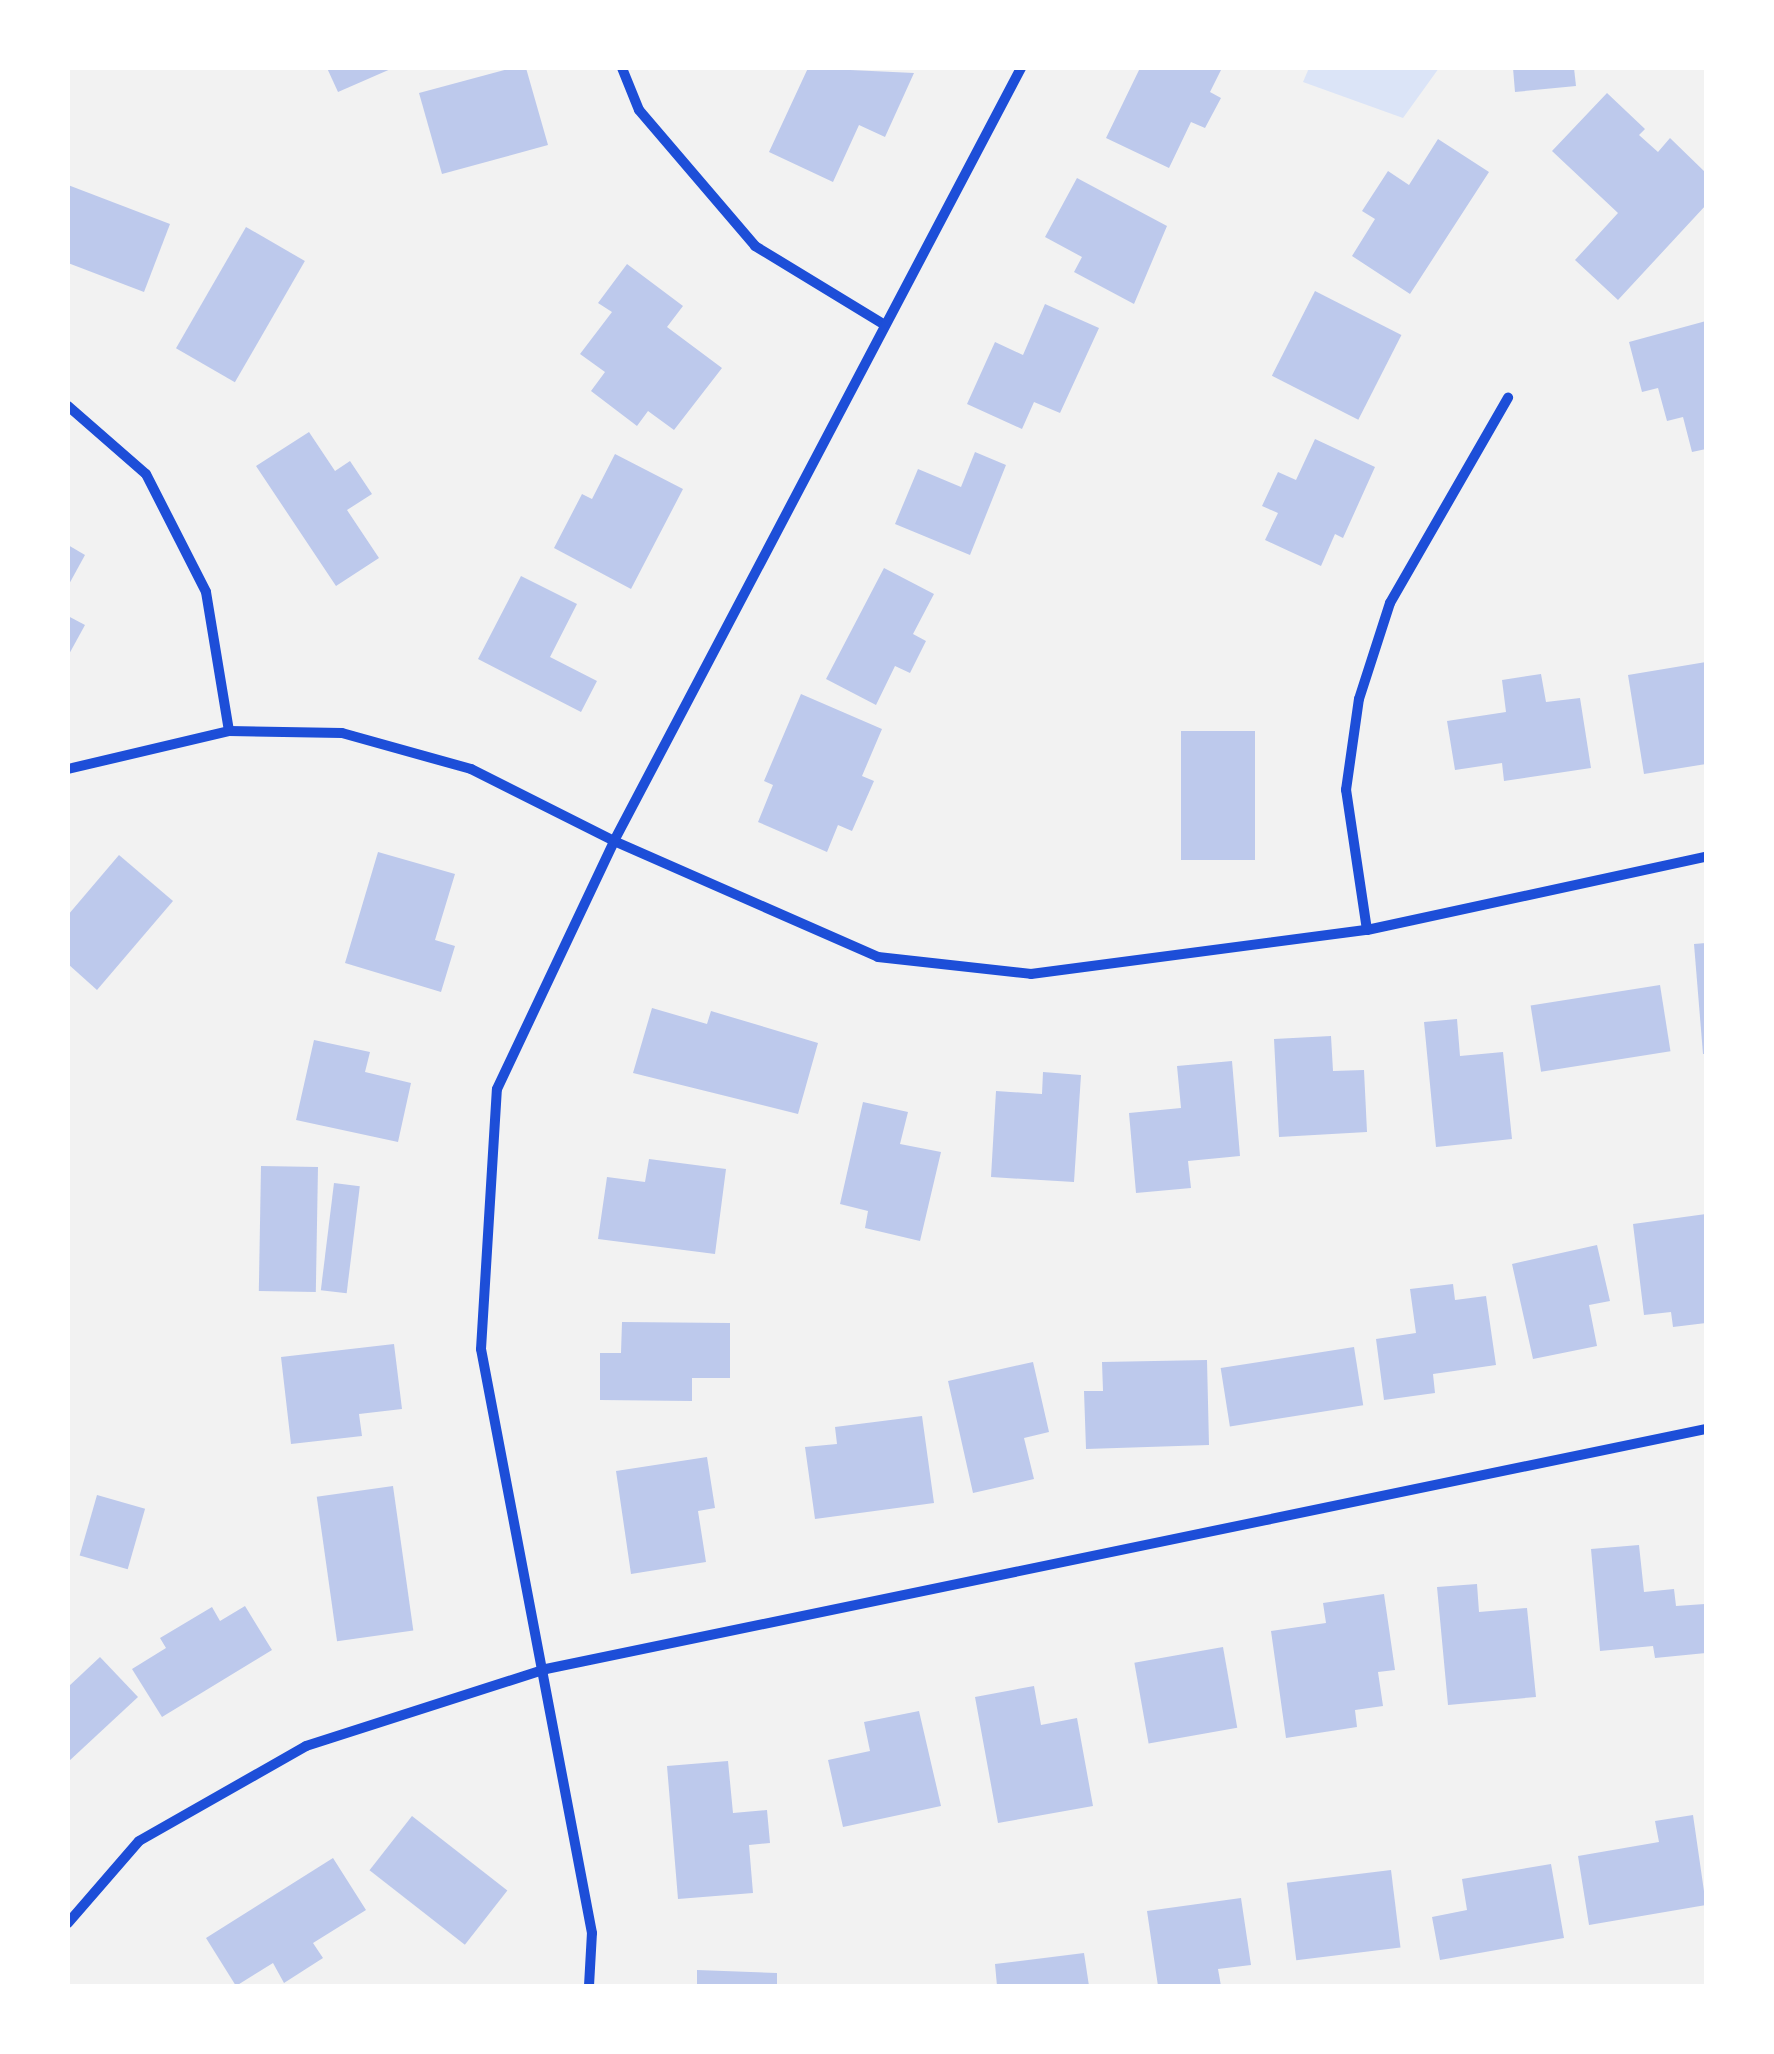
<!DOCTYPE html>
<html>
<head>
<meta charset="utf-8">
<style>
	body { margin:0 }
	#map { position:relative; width:1774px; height:2054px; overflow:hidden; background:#f2f2f2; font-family:"Sofia Sans Condensed",sans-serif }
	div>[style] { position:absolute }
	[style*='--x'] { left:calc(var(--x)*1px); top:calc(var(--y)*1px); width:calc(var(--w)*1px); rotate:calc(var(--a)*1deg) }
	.green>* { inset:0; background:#dbe4f7 }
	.building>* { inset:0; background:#bdc9ec; transform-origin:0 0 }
	.minor>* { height:10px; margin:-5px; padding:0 5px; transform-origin:5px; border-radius:5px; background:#1d4ed8 }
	span { translate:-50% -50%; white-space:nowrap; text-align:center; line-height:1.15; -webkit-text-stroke:10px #fff; paint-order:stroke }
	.frame { position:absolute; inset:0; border:70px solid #fff; pointer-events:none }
</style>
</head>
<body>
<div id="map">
	<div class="green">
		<i style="clip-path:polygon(1309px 68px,1439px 68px,1403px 118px,1303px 82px)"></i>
	</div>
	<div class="building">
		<i style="clip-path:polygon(327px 68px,393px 68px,338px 92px)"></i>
		<i style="clip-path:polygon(512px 68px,526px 68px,548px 145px,442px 174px,419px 93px)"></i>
		<i style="clip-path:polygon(808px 68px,914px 73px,885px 137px,859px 125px,833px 182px,769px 152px)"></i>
		<i style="clip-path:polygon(1140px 68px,1222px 68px,1210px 92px,1221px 98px,1205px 128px,1191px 122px,1169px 168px,1106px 138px)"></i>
		<i style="clip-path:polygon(1513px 68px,1574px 68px,1576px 86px,1515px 92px)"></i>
		<i style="clip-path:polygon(1607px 93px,1645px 129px,1639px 135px,1658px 152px,1670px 138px,1706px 173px,1706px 205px,1618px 300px,1575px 260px,1618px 213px,1552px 151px)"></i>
		<i style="clip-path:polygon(1438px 139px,1489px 172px,1410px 294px,1352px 256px,1375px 219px,1362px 211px,1388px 171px,1409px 185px)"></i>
		<i style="clip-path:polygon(1077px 178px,1167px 226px,1134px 304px,1074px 272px,1082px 257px,1045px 237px)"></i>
		<i style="clip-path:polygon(68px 185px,170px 224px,144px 292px,68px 263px)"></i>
		<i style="left:246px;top:227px;width:68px;height:140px;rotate:30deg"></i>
		<i style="clip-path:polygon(627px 264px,683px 306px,667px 327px,722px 368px,674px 430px,648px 411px,637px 426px,591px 391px,605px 372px,580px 354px,612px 312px,598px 303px)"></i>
		<i style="left:1315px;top:291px;width:97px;height:95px;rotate:27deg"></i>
		<i style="clip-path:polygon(1045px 304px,1099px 328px,1060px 413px,1034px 402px,1022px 429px,967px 404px,995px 342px,1023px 355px)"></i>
		<i style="clip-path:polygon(1706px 321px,1706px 449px,1692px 452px,1683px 417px,1667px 421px,1658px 388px,1642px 392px,1629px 342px)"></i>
		<i style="clip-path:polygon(309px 432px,335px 471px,350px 461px,372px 494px,347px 510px,379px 558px,336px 586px,256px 466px)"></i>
		<i style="clip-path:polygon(1315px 439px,1375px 467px,1343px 538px,1335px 534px,1321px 566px,1265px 540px,1278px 513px,1262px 506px,1278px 472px,1296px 480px)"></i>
		<i style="clip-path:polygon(975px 452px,1006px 465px,970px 555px,895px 524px,918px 469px,961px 487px)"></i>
		<i style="clip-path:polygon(615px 454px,683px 489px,631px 589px,554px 548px,582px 494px,592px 499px)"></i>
		<i style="clip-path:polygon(68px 545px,85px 555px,68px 586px)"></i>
		<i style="clip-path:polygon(884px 568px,934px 594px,913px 634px,926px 641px,910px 673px,895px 666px,876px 705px,826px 679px)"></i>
		<i style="clip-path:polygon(521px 576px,577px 604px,550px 657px,597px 681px,581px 712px,478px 659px)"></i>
		<i style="clip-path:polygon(68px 616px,85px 625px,68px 656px)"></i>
		<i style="clip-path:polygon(1706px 662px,1706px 764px,1644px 774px,1628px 675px)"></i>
		<i style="clip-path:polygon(1541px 674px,1546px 702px,1580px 698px,1591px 768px,1504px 781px,1502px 763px,1455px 770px,1447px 721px,1506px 712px,1502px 680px)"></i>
		<i style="clip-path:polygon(801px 694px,882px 729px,862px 776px,874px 781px,852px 831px,838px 825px,827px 852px,758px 822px,773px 785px,764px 781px)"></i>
		<i style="left:1255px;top:731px;width:129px;height:74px;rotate:90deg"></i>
		<i style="clip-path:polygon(378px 852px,455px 874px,435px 940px,455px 946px,441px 992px,345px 963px)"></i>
		<i style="clip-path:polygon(119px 855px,173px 901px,97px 990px,68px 964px,68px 915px)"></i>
		<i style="clip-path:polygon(1706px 943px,1706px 1054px,1703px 1054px,1694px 944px)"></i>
		<i style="left:1660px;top:985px;width:67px;height:131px;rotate:81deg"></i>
		<i style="clip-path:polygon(652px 1008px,707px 1024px,711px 1011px,818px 1043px,798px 1114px,633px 1073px)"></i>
		<i style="clip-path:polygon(1457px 1019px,1460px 1056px,1503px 1052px,1512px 1139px,1436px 1147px,1424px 1022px)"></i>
		<i style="clip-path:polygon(1331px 1036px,1333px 1071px,1364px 1070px,1367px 1132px,1279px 1137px,1274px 1039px)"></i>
		<i style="clip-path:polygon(314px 1040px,370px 1052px,365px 1072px,411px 1083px,398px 1142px,296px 1120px)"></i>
		<i style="clip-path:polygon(1232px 1061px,1240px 1156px,1188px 1161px,1191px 1188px,1136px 1193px,1129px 1113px,1181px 1108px,1177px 1066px)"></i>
		<i style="clip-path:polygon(1043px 1072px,1081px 1075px,1074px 1182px,991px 1177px,996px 1091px,1042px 1094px)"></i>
		<i style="clip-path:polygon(863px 1102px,908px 1112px,900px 1144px,941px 1152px,920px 1241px,865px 1228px,868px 1211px,840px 1204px)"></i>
		<i style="clip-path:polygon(649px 1159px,726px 1169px,715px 1254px,598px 1239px,607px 1177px,645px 1182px)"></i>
		<i style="left:261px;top:1166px;width:57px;height:125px;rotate:1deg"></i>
		<i style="left:334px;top:1183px;width:26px;height:108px;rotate:7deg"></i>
		<i style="clip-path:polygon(1706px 1214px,1706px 1323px,1673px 1327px,1671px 1312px,1644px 1315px,1633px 1224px)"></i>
		<i style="clip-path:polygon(1597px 1245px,1610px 1301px,1589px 1305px,1597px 1346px,1533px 1359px,1512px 1264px)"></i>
		<i style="clip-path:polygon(1453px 1284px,1455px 1300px,1486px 1296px,1496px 1365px,1433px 1374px,1435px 1393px,1384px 1400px,1376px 1339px,1416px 1333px,1410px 1289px)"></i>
		<i style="clip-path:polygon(622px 1322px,730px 1323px,730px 1378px,692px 1378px,692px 1401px,600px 1400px,600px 1353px,621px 1353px)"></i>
		<i style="clip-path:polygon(394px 1344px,402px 1409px,359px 1414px,362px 1436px,291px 1444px,281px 1357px)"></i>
		<i style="left:1354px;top:1347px;width:59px;height:135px;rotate:81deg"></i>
		<i style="clip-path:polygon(1207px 1360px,1209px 1445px,1086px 1449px,1084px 1391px,1103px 1391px,1102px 1362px)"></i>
		<i style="clip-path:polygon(1033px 1362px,1049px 1432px,1024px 1438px,1034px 1479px,973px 1493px,948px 1381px)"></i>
		<i style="clip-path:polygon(922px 1416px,934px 1503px,815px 1519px,805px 1447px,837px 1444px,835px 1427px)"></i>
		<i style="clip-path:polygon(707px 1457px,715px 1508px,698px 1511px,706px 1562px,631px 1574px,616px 1471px)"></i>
		<i style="left:393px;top:1486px;width:146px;height:77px;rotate:82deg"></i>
		<i style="left:97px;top:1495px;width:50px;height:63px;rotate:16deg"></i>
		<i style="clip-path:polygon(1639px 1545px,1644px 1592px,1674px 1589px,1676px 1606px,1705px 1604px,1706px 1653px,1655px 1658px,1653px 1646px,1600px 1651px,1591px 1549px)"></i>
		<i style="clip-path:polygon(1477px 1584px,1479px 1612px,1527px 1608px,1536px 1697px,1448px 1705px,1437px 1587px)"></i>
		<i style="clip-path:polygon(1384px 1594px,1395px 1670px,1378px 1672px,1383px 1706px,1355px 1710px,1357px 1727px,1286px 1738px,1271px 1631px,1326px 1623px,1323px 1603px)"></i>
		<i style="clip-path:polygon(245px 1606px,272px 1650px,162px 1717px,132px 1669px,166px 1648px,160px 1638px,212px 1607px,220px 1621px)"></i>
		<i style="left:1223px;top:1647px;width:82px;height:90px;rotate:80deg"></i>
		<i style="clip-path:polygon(100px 1657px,138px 1697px,68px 1762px,68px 1687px)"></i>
		<i style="clip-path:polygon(1034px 1686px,1041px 1725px,1077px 1718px,1093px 1806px,998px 1823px,975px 1697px)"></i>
		<i style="clip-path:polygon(919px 1711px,941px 1806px,843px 1827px,828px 1760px,870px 1751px,864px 1722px)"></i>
		<i style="clip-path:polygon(728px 1761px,733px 1813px,767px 1810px,770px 1843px,749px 1845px,753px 1893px,678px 1899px,667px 1766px)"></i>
		<i style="clip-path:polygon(1693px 1815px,1706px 1905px,1589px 1925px,1578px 1856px,1659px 1842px,1655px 1821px)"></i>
		<i style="left:412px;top:1816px;width:121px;height:69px;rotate:38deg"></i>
		<i style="clip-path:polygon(333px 1858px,366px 1910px,313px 1943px,323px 1958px,284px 1983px,273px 1963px,236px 1986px,206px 1938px)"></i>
		<i style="clip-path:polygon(1551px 1864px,1564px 1938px,1440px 1960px,1432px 1917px,1467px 1910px,1462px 1879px)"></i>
		<i style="left:1391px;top:1870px;width:78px;height:105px;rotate:83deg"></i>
		<i style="clip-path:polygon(1241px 1898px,1251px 1965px,1218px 1969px,1221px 1986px,1158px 1986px,1147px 1911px)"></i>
		<i style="clip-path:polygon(1084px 1953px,1089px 1986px,997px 1986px,995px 1964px)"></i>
		<i style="clip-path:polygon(697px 1970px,777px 1973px,777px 1986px,697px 1986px)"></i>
	</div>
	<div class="minor">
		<i style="--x:622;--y:68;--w:45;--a:68"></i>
		<i style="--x:639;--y:110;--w:179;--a:49.5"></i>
		<i style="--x:755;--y:246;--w:152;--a:31.3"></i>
		<i style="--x:68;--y:406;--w:103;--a:41.1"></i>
		<i style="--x:146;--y:474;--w:132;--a:63"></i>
		<i style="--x:206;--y:592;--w:141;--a:80.6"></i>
		<i style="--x:68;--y:769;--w:165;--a:-13.3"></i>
		<i style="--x:229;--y:731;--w:113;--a:1"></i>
		<i style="--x:342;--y:733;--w:134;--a:15.6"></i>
		<i style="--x:471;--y:769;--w:160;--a:26.7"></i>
		<i style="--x:614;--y:841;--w:288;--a:23.7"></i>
		<i style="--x:878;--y:957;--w:154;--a:6.3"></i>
		<i style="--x:1031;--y:974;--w:339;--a:-7.5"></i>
		<i style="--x:1367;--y:930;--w:347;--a:-12.2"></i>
		<i style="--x:1367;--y:930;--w:142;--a:-98.5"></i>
		<i style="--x:1346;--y:790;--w:92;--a:-81.9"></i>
		<i style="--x:1359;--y:699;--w:101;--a:-72.1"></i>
		<i style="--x:1390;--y:603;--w:237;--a:-60.1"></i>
		<i style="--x:68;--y:1923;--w:108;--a:-49.1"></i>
		<i style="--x:139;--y:1841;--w:192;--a:-29.6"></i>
		<i style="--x:306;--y:1746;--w:252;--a:-17.8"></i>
		<i style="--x:546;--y:1669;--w:1185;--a:-11.69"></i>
		<i style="--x:589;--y:1986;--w:53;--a:-86.8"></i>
		<i style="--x:592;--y:1933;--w:594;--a:-100.76"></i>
		<i style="--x:481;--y:1349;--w:260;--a:-86.5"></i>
		<i style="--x:497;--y:1089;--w:274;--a:-64.7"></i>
		<i style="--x:614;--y:841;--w:874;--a:-62.23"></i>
	</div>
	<div class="frame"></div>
</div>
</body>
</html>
